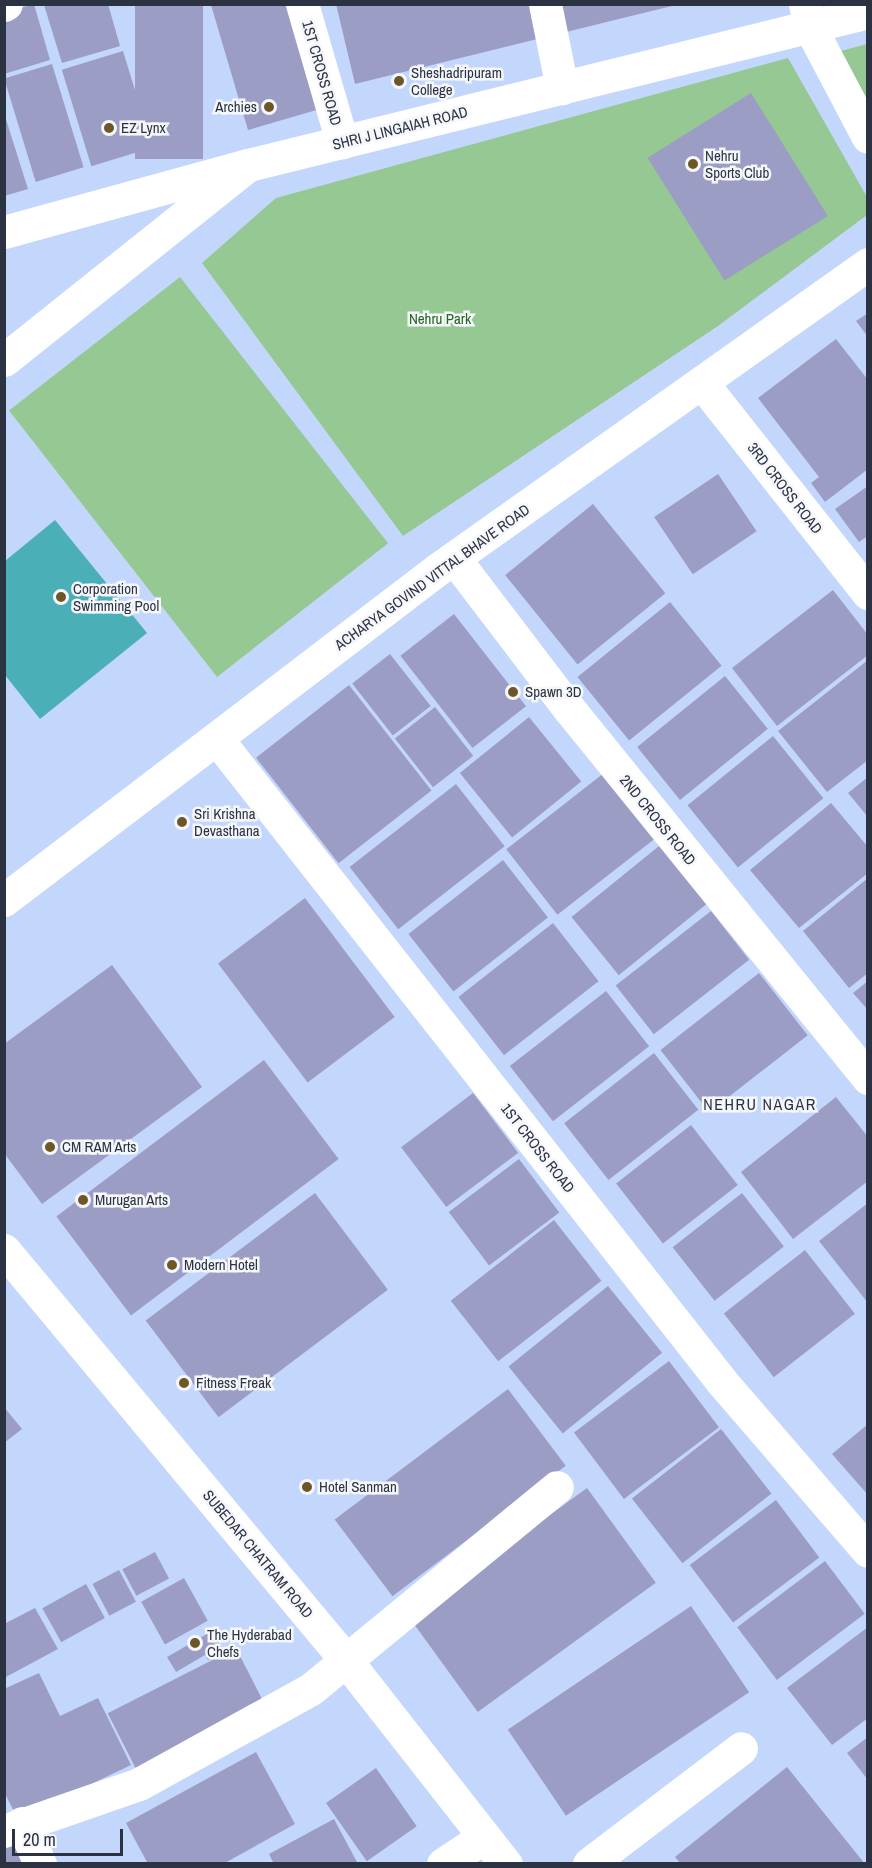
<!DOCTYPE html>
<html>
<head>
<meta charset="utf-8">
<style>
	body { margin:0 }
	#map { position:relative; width:872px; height:1868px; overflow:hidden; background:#c3d7fd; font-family:"Archivo Narrow",sans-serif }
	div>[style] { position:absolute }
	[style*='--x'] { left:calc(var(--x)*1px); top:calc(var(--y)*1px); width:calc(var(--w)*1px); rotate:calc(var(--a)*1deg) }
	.green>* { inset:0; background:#96c893; transform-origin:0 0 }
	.water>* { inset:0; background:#4bafb8 }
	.building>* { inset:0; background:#9c9dc5; transform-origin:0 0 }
	.minor>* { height:33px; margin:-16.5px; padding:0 16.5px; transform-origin:16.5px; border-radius:16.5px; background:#fff }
	.major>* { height:33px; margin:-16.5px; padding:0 16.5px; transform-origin:16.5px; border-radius:16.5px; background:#fff }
	.dots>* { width:16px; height:16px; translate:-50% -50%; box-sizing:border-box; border:3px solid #f5f7fb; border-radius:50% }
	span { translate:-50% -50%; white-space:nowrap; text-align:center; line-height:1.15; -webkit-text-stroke:5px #f5f7fb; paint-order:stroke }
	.poi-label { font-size:15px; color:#2b3342 }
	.left { translate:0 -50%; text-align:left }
	.right { translate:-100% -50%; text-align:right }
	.street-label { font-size:15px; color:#2b3342 }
	.park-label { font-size:15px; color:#1f6520 }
	.neighbourhood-label { font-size:16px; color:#2b3342; letter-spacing:1.5px }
	.frame { position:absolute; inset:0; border:6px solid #2b3342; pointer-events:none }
	.scale { position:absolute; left:12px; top:1829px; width:111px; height:27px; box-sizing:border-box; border:3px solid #2b3342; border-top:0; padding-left:8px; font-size:18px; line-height:21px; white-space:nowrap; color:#2b3342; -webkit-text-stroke:4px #f5f7fb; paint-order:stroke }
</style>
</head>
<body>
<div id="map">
	<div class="green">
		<i style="clip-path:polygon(867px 44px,867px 109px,837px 52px)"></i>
		<i style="clip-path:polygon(788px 58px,867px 197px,867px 215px,718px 326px,403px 536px,202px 263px,276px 198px)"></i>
		<i style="left:180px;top:277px;width:338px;height:217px;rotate:52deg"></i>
	</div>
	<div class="water">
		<i style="clip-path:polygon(55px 520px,147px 633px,40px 719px,5px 675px,5px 561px)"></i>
	</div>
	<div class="building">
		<i style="clip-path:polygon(34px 4px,50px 60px,4px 74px,4px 13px)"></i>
		<i style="clip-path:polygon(108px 4px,120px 46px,62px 63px,44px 5px)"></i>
		<i style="left:135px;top:4px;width:68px;height:155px"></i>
		<i style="clip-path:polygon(336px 4px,676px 4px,676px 5px,355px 84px)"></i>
		<i style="clip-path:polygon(211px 5px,289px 5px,320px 109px,248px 130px)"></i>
		<i style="left:123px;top:51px;width:101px;height:64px;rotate:73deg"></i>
		<i style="left:52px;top:64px;width:108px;height:50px;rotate:73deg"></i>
		<i style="left:751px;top:93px;width:145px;height:122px;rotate:58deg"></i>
		<i style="clip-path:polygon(4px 113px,28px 189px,4px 196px)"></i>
		<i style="clip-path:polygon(868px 313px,868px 337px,856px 321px)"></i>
		<i style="clip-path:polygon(836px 339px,868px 380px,868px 469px,825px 502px,811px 483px,819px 477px,758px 398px)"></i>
		<i style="left:718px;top:474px;width:69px;height:77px;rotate:56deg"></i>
		<i style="clip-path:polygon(868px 486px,868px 536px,859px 542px,835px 509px)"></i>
		<i style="left:593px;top:504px;width:115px;height:113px;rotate:51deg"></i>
		<i style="clip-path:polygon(833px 590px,868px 635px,868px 655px,777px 726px,732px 668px)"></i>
		<i style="left:670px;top:602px;width:82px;height:119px;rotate:51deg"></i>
		<i style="left:454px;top:614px;width:117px;height:68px;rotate:52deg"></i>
		<i style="left:390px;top:654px;width:66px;height:48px;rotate:52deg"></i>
		<i style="clip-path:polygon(868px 660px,868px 760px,827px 792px,778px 731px)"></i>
		<i style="left:725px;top:676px;width:68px;height:113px;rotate:51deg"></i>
		<i style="left:349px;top:685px;width:134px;height:118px;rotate:52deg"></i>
		<i style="left:435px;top:707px;width:62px;height:51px;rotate:52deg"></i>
		<i style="left:529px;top:717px;width:83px;height:89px;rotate:51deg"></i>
		<i style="left:773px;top:736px;width:80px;height:110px;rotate:51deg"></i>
		<i style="left:604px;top:773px;width:83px;height:124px;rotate:52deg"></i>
		<i style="clip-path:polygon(868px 777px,868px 817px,848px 793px)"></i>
		<i style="left:456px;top:784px;width:79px;height:135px;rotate:52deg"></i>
		<i style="clip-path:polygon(831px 803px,868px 847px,868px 873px,799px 928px,750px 870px)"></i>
		<i style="left:664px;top:842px;width:75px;height:119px;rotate:51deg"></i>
		<i style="left:503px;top:860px;width:73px;height:120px;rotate:52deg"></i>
		<i style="clip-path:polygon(868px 878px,868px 973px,849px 988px,803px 931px)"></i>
		<i style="left:305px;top:898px;width:149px;height:109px;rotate:53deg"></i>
		<i style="left:711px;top:911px;width:62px;height:121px;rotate:52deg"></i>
		<i style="left:553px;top:923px;width:74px;height:120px;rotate:52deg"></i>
		<i style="clip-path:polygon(112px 965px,202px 1087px,42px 1204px,4px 1153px,4px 1044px)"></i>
		<i style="left:759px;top:973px;width:79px;height:125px;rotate:52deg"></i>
		<i style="clip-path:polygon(868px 981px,868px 1010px,853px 993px)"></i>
		<i style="left:606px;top:991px;width:70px;height:122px;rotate:52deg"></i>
		<i style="left:654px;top:1053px;width:72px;height:114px;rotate:52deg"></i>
		<i style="left:264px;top:1060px;width:124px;height:260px;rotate:53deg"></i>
		<i style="left:473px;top:1093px;width:75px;height:90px;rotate:53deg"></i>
		<i style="clip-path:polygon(836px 1097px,868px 1137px,868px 1181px,793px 1239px,741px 1172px)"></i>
		<i style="left:691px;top:1125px;width:76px;height:95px;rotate:52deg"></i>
		<i style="left:519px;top:1159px;width:67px;height:88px;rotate:53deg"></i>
		<i style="left:315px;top:1193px;width:121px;height:212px;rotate:53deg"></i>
		<i style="left:742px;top:1193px;width:68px;height:88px;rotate:52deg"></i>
		<i style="clip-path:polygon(868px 1203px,868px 1303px,819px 1241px)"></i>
		<i style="left:554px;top:1220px;width:77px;height:131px;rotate:52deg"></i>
		<i style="left:805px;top:1250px;width:81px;height:103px;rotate:52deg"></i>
		<i style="left:608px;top:1286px;width:86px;height:128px;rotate:51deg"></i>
		<i style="left:669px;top:1361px;width:83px;height:119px;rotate:53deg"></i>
		<i style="left:508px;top:1389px;width:96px;height:217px;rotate:53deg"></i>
		<i style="clip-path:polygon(4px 1407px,22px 1429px,4px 1443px)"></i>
		<i style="clip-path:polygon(868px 1424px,868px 1495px,832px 1454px)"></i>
		<i style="left:721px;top:1429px;width:82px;height:113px;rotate:52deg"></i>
		<i style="left:587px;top:1488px;width:117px;height:220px;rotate:54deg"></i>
		<i style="left:776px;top:1500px;width:72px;height:108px;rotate:53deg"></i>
		<i style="left:155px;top:1552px;width:30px;height:37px;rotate:62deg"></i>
		<i style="left:825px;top:1561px;width:66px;height:110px;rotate:53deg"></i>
		<i style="left:119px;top:1570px;width:36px;height:30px;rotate:62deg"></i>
		<i style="left:184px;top:1578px;width:49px;height:49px;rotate:61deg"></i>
		<i style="left:86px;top:1584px;width:39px;height:50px;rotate:61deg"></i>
		<i style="left:691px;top:1606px;width:104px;height:221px;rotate:56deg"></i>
		<i style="clip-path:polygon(35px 1608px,58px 1649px,4px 1678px,4px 1624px)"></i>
		<i style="clip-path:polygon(868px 1627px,868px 1718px,832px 1745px,787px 1688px)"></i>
		<i style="clip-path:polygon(212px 1631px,224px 1651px,208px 1660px,205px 1655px,176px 1672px,167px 1657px)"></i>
		<i style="left:236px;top:1648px;width:63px;height:144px;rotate:63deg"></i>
		<i style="clip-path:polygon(39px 1673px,60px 1716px,98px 1698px,131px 1765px,18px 1819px,4px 1792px,4px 1689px)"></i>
		<i style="clip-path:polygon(868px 1737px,868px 1780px,847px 1753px)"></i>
		<i style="clip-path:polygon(256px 1752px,295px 1824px,223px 1864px,148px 1864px,126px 1823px)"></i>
		<i style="clip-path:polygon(787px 1767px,865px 1864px,681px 1864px,675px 1857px)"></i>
		<i style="left:376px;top:1768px;width:71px;height:61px;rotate:55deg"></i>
		<i style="clip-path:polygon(334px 1819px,358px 1864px,274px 1864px,269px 1854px)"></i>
		<i style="clip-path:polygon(12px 1836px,26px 1864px,4px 1864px,4px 1840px)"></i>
	</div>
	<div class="minor">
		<i style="--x:302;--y:4;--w:144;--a:73.8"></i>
		<i style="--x:545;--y:4;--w:86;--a:78.6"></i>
		<i style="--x:805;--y:4;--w:24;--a:78"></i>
		<i style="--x:810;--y:27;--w:124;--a:62.2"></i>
		<i style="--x:4;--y:5;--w:2;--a:-27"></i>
		<i style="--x:4;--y:360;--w:312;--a:-38.6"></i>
		<i style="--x:702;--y:383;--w:268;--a:51.7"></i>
		<i style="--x:454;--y:558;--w:191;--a:52.7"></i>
		<i style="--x:570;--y:710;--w:474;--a:51"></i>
		<i style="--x:217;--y:739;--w:818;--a:51.85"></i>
		<i style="--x:722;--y:1382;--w:223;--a:49.2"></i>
		<i style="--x:22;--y:1823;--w:45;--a:66.3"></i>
		<i style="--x:4;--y:1831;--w:143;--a:-19.2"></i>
		<i style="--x:139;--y:1784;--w:196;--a:-28.9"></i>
		<i style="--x:311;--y:1689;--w:318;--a:-39.4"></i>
		<i style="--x:443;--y:1864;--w:49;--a:-33.4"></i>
		<i style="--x:589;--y:1864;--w:191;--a:-37.3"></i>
	</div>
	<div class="major">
		<i style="--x:4;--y:232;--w:253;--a:-15.4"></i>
		<i style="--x:248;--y:165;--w:639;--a:-13.86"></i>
		<i style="--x:4;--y:900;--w:546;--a:-37.33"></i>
		<i style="--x:438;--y:569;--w:527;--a:-35.35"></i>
		<i style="--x:4;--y:1250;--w:533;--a:50.18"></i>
		<i style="--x:345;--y:1659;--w:261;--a:51.9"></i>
	</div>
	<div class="dots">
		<i style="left:399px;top:81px;background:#6e5727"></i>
		<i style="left:269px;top:107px;background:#6e5727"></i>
		<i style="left:109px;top:128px;background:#6e5727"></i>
		<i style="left:693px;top:164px;background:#6e5727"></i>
		<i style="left:61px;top:597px;background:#6e5727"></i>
		<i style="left:513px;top:692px;background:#6e5727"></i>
		<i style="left:182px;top:822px;background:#6e5727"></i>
		<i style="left:50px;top:1147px;background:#6e5727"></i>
		<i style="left:83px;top:1200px;background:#6e5727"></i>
		<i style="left:172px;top:1265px;background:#6e5727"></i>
		<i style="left:184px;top:1383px;background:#6e5727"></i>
		<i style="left:307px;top:1487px;background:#6e5727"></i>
		<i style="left:195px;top:1643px;background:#6e5727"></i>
	</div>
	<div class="poi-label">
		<span class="left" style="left:411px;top:81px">Sheshadripuram<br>College</span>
		<span class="right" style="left:257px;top:107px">Archies</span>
		<span class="left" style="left:121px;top:128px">EZ Lynx</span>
		<span class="left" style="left:705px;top:164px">Nehru<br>Sports Club</span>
		<span class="left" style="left:73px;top:597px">Corporation<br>Swimming Pool</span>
		<span class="left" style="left:525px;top:692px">Spawn 3D</span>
		<span class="left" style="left:194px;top:822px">Sri Krishna<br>Devasthana</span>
		<span class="left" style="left:62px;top:1147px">CM RAM Arts</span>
		<span class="left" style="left:95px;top:1200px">Murugan Arts</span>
		<span class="left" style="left:184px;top:1265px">Modern Hotel</span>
		<span class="left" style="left:196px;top:1383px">Fitness Freak</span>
		<span class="left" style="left:319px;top:1487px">Hotel Sanman</span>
		<span class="left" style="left:207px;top:1643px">The Hyderabad<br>Chefs</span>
	</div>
	<div class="street-label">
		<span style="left:322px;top:73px;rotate:74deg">1ST CROSS ROAD</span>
		<span style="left:400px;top:128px;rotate:-14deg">SHRI J LINGAIAH ROAD</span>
		<span style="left:785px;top:488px;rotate:52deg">3RD CROSS ROAD</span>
		<span style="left:432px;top:577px;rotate:-36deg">ACHARYA GOVIND VITTAL BHAVE ROAD</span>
		<span style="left:658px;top:820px;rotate:51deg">2ND CROSS ROAD</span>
		<span style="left:538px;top:1148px;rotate:52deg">1ST CROSS ROAD</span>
		<span style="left:258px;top:1554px;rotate:50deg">SUBEDAR CHATRAM ROAD</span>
	</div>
	<div class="park-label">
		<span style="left:440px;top:319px">Nehru Park</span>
	</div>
	<div class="neighbourhood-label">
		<span style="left:760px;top:1104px">NEHRU NAGAR</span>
	</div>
	<div class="frame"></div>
	<div class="scale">20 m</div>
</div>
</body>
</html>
